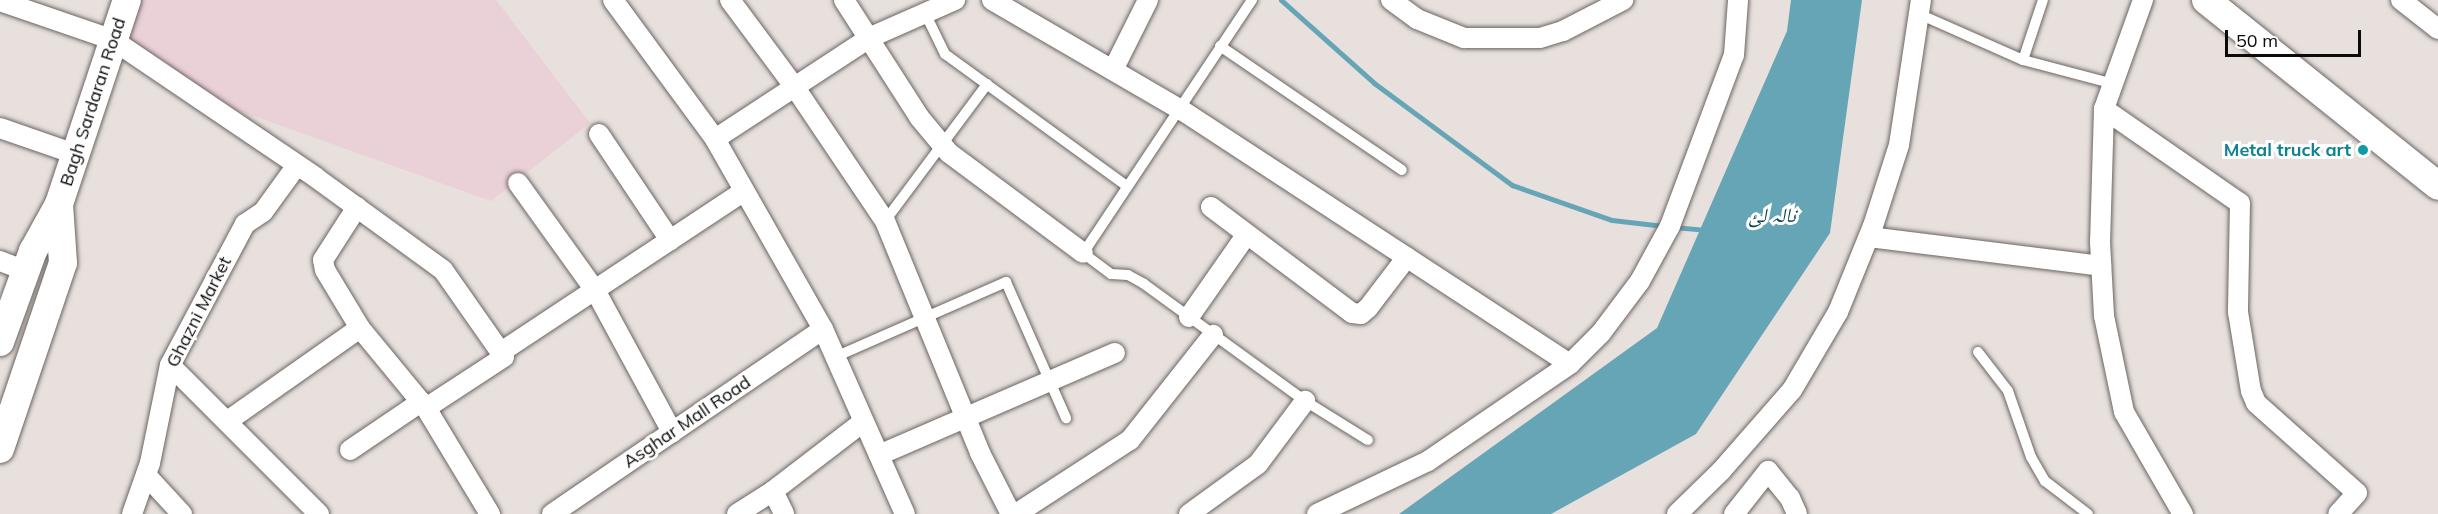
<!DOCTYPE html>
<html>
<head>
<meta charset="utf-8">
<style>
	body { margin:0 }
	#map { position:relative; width:2438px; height:514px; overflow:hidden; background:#e7e0dd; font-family:Mulish,"Noto Naskh Arabic",sans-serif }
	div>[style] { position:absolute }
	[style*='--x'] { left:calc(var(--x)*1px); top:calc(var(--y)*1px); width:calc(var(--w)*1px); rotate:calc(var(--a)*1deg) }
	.education>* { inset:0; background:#ead0d7 }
	.water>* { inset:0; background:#66a5b5 }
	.stream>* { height:5px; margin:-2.5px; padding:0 2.5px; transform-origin:2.5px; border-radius:2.5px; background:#66a5b5 }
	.roads { filter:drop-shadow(0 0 2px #6b6563) drop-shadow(0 0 2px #6b6563) }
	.lane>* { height:10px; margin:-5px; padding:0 5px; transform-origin:5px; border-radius:5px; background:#fff }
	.street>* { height:20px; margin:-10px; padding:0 10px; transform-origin:10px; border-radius:10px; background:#fff }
	.secondary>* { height:28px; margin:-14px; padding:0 14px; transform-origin:14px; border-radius:14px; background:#fff }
	.dots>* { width:16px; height:16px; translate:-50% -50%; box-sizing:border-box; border:3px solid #fff; border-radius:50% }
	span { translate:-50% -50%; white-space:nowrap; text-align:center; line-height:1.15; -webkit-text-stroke:6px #fff; paint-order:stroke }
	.street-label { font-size:18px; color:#0d0b0a }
	.culture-label { font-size:18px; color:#0d838f; font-weight:700 }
	.right { translate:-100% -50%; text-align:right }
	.water-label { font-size:20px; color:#023f4b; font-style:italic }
	.scale { position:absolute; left:2225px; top:30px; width:136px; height:27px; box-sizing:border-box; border:3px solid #0d0b0a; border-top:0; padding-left:8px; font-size:18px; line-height:21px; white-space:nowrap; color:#0d0b0a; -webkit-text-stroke:4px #fff; paint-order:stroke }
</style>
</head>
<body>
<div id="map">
	<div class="education">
		<i style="clip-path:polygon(127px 0,496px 0,590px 123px,491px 201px,237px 110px,113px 40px)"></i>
	</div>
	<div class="water">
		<i style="clip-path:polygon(1791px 0,1862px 0,1830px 233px,1696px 434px,1551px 514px,1399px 514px,1657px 328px,1787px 31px)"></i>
	</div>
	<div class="stream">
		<i style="--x:1281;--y:0;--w:125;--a:41.7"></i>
		<i style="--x:1374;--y:83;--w:172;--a:36.5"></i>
		<i style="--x:1512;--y:185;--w:106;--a:19.3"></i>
		<i style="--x:1612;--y:220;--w:52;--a:6.6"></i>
		<i style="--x:1673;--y:227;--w:33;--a:5"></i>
	</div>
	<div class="roads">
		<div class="lane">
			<i style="--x:1252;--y:0;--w:304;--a:123.7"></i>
			<i style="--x:1083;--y:253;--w:35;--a:37"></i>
			<i style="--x:1111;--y:274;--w:17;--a:3"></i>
			<i style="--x:1128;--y:275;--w:18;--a:29"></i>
			<i style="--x:1144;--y:284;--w:199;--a:36"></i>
			<i style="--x:1305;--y:401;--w:74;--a:31.8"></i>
			<i style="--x:925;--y:13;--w:46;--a:64"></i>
			<i style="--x:945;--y:54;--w:225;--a:36"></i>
			<i style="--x:1919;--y:14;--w:114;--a:23.9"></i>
			<i style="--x:2023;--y:60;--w:94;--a:14.8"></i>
			<i style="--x:1220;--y:46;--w:220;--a:34.3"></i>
			<i style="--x:2023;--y:60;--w:63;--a:-71.6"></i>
			<i style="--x:885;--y:221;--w:171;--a:-53.3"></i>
			<i style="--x:1978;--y:352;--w:49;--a:52.4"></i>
			<i style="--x:2008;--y:391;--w:70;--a:70.8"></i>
			<i style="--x:2031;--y:457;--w:28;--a:60"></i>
			<i style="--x:2045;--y:481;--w:54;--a:37.5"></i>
			<i style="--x:835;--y:357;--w:187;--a:-23.7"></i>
			<i style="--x:1006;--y:282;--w:149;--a:66.2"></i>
		</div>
		<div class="street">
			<i style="--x:613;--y:0;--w:172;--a:53.7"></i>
			<i style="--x:715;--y:139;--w:219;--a:60.4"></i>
			<i style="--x:823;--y:329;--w:202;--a:66.1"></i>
			<i style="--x:730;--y:0;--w:111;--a:53.4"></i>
			<i style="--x:796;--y:89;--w:159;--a:56"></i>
			<i style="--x:885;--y:221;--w:251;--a:67.7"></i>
			<i style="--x:980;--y:453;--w:68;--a:63.1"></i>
			<i style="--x:844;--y:0;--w:139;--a:57.3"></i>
			<i style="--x:919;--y:117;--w:47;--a:50.2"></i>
			<i style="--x:949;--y:153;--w:167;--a:36.7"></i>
			<i style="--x:992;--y:0;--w:221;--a:30.2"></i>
			<i style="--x:1183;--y:111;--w:462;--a:33.2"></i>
			<i style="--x:1391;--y:0;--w:32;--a:36"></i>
			<i style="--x:1417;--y:19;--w:51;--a:22"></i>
			<i style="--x:1464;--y:38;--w:76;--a:0"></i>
			<i style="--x:1540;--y:38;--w:24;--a:-17"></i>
			<i style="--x:1563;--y:31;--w:68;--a:-27.3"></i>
			<i style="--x:2143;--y:0;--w:116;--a:109.7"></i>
			<i style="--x:2104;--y:109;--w:165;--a:34.7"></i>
			<i style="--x:2240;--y:203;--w:109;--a:91.1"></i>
			<i style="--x:2238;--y:312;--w:80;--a:80.7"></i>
			<i style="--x:2251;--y:391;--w:13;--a:67"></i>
			<i style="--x:2256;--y:403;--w:135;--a:41.7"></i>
			<i style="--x:2357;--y:493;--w:28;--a:132"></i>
			<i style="--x:2401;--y:0;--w:47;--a:38.1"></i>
			<i style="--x:0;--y:1;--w:120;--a:19"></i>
			<i style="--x:113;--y:40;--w:244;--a:34.1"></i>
			<i style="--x:315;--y:177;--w:158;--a:36"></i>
			<i style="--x:443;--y:270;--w:106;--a:55"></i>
			<i style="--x:504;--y:357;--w:93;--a:146.8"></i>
			<i style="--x:1113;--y:70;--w:78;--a:-63.4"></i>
			<i style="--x:2104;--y:109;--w:133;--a:91.7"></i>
			<i style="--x:2100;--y:242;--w:74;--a:86.9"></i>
			<i style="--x:2104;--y:316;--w:98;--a:78.2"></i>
			<i style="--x:2124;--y:412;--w:118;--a:60"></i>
			<i style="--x:0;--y:128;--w:79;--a:19.1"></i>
			<i style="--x:599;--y:134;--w:128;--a:56.2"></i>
			<i style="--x:715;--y:139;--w:186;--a:-33.2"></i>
			<i style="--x:871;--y:37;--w:92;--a:-23.8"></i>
			<i style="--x:518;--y:183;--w:132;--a:54.3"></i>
			<i style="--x:595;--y:290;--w:162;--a:61.5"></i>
			<i style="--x:357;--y:207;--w:63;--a:122.7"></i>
			<i style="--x:323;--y:260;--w:10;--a:79"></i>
			<i style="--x:325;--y:270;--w:68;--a:58.9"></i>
			<i style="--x:360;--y:328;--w:104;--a:50.5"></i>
			<i style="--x:426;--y:408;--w:124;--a:58.9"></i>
			<i style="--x:1211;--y:207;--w:176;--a:36.9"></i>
			<i style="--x:1352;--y:313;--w:9;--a:6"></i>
			<i style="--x:1361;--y:314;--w:9;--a:-41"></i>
			<i style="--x:1368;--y:308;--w:64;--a:-52.6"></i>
			<i style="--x:1869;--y:237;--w:234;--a:7.1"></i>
			<i style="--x:0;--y:261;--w:28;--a:21"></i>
			<i style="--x:1189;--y:317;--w:101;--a:-55.1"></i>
			<i style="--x:501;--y:352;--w:291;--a:-33.5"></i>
			<i style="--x:170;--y:365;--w:211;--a:45"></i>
			<i style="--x:229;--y:420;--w:160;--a:-35.1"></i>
			<i style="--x:350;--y:450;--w:86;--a:-34.1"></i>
			<i style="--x:879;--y:455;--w:257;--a:-23.4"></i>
			<i style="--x:146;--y:475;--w:53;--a:47.3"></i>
			<i style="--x:773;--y:491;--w:25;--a:64"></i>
			<i style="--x:132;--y:514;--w:54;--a:-70.6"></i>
			<i style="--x:150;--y:463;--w:100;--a:-78.5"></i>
			<i style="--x:170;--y:365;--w:160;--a:-62"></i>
			<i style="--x:245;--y:224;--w:22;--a:-34"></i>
			<i style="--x:263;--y:212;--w:58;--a:-54.1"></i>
			<i style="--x:552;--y:514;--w:328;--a:-34.3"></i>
			<i style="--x:737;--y:514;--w:43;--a:-32.6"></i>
			<i style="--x:773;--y:491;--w:113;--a:-37.5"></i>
			<i style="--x:1016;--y:514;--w:136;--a:-33"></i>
			<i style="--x:1130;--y:440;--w:134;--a:-51.7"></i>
			<i style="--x:1189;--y:514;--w:85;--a:-35.9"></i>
			<i style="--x:1258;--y:464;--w:79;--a:-53.3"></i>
			<i style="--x:1317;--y:514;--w:123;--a:-25.5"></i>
			<i style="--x:1428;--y:461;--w:172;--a:-34.3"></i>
			<i style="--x:1570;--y:364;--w:44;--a:-45"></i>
			<i style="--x:1601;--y:333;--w:65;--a:-53.1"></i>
			<i style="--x:1640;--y:281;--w:63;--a:-61.4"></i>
			<i style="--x:1670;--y:226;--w:183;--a:-69.5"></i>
			<i style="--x:1734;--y:55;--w:55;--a:-85.8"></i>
			<i style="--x:1677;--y:514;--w:62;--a:-44.3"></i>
			<i style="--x:1721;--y:471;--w:108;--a:-48.8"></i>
			<i style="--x:1792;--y:390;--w:91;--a:-59.5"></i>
			<i style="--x:1838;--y:312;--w:93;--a:-67.9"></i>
			<i style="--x:1873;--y:226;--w:85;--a:-72.2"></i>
			<i style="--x:1899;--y:145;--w:147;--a:-81.4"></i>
			<i style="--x:1734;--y:514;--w:55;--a:-51.7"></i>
			<i style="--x:1768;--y:471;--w:35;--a:51"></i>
			<i style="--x:1790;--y:498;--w:17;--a:66"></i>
		</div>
		<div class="secondary">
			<i style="--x:2206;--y:0;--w:297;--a:38.7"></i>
			<i style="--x:0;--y:342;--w:97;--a:-70.1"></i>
			<i style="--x:33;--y:251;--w:54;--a:-61"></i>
			<i style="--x:59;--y:204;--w:215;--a:-71.6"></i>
			<i style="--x:0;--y:449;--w:196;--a:-71.3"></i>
			<i style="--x:63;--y:263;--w:59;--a:-93.9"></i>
		</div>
	</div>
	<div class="dots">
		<i style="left:2363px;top:150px;background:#0f9aa8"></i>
	</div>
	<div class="street-label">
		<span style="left:93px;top:102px;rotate:-72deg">Bagh Sardaran Road</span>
		<span style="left:199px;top:312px;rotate:-63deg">Ghazni Market</span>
		<span style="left:687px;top:422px;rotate:-34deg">Asghar Mall Road</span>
	</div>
	<div class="culture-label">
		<span class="right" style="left:2351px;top:150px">Metal truck art</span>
	</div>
	<div class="water-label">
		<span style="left:1772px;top:214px">نالہ لئ</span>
	</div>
	<div class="scale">50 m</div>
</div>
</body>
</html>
